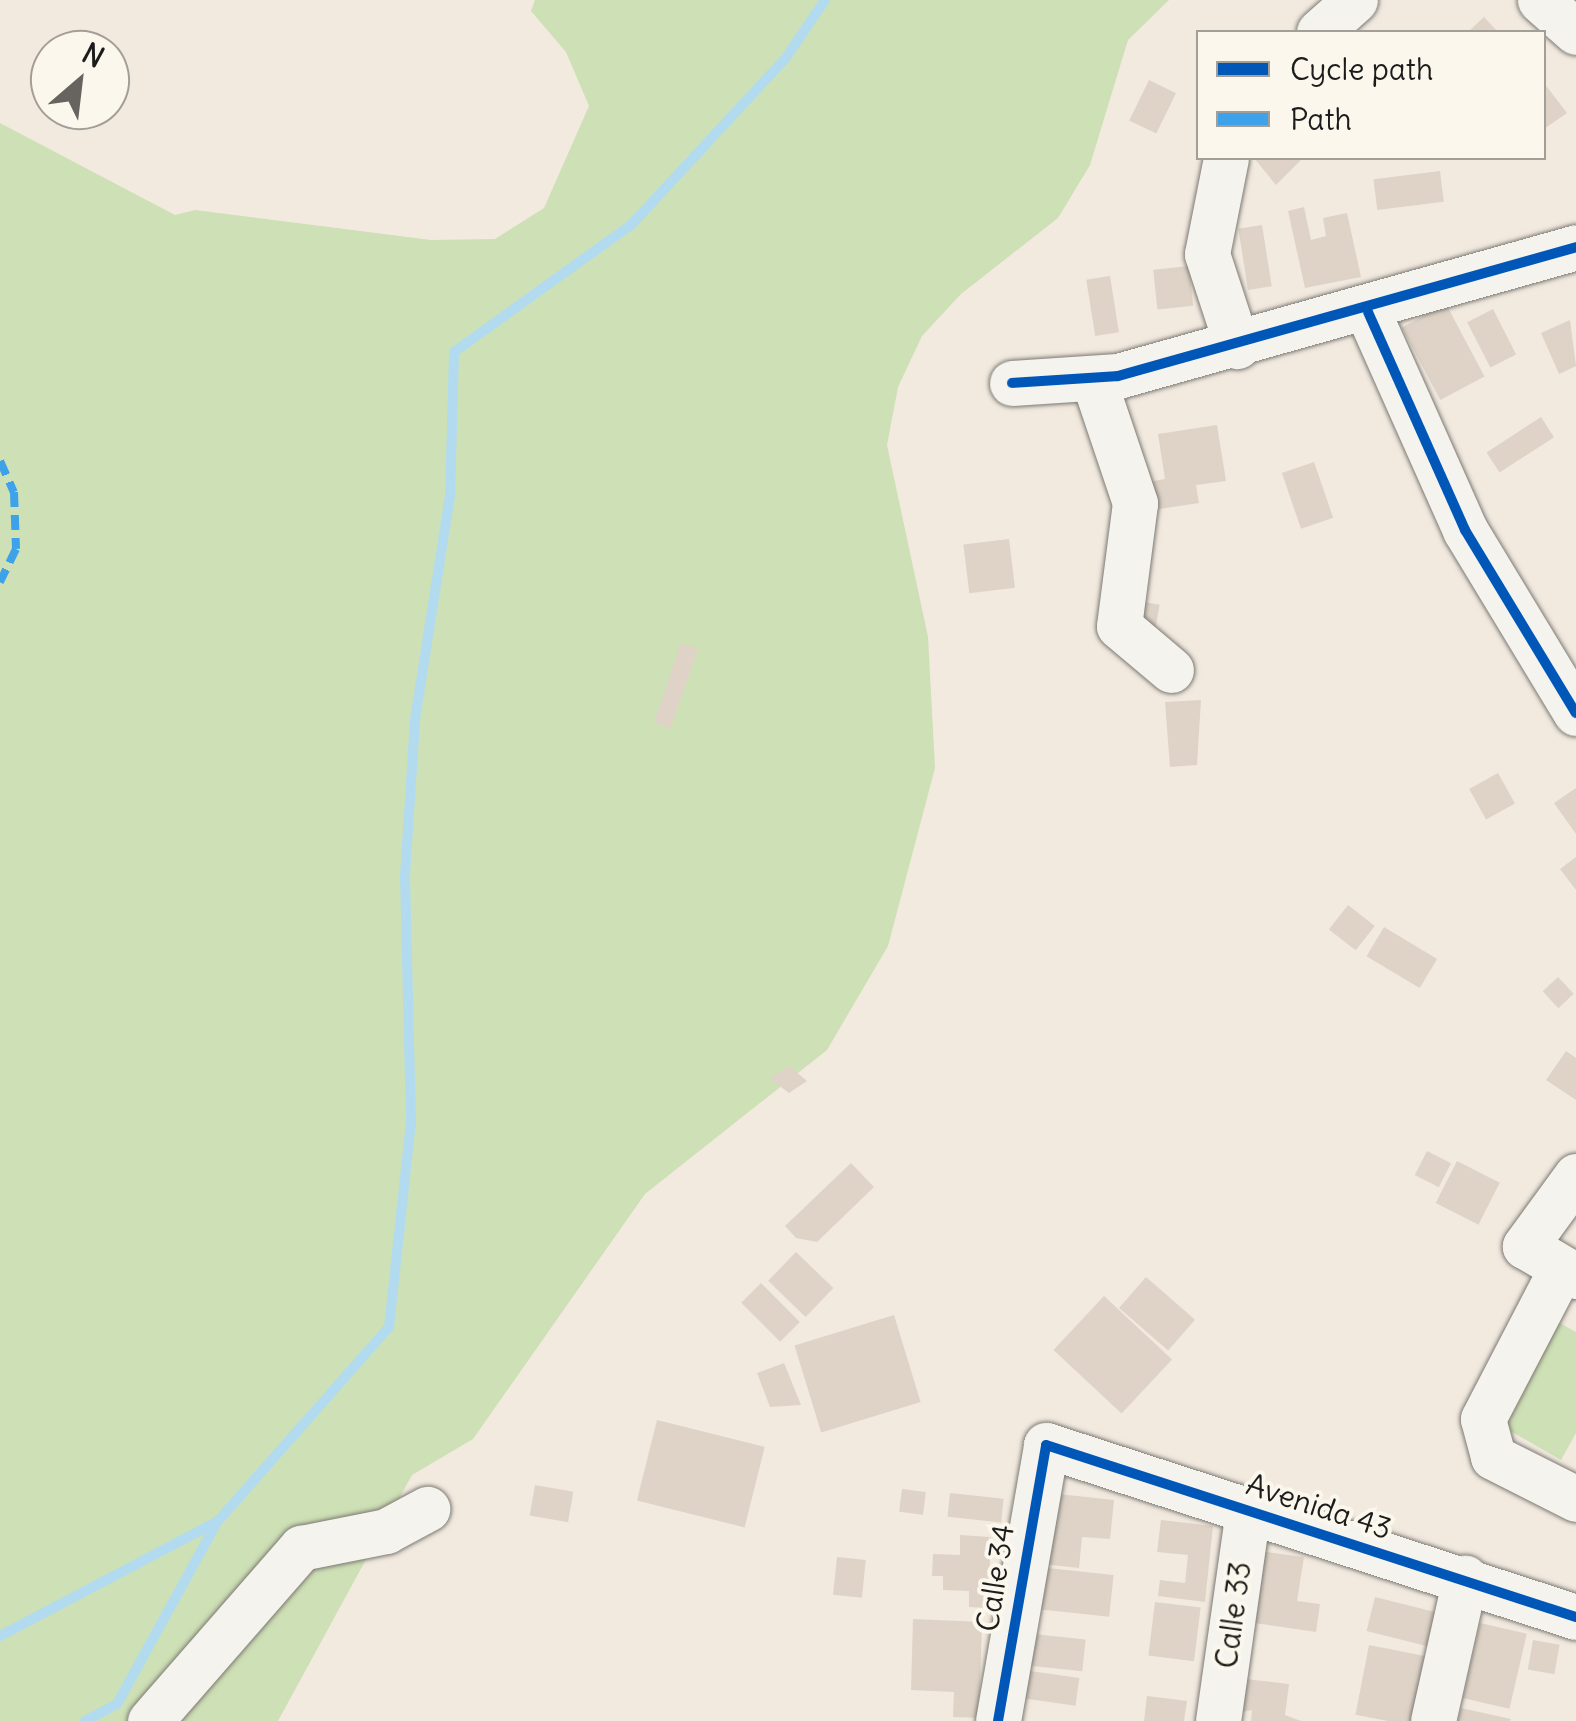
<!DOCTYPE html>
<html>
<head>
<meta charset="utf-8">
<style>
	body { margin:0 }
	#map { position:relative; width:1576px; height:1721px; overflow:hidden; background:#f2eadf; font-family:Delius,sans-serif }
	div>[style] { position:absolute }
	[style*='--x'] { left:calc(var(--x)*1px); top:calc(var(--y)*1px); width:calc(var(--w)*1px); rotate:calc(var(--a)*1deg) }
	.green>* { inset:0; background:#cee0b5 }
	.stream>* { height:10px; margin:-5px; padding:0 5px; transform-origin:5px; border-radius:5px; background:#b2dbf0 }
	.building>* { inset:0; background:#ded3c6; transform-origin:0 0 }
	.roads { filter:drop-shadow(0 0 2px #7c7974) drop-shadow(0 0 2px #7c7974) }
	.minor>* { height:45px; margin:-22.5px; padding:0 22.5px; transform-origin:22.5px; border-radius:22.5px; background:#f5f3ee }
	.quiet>* { height:8px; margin-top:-4px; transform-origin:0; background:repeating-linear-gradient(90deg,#3da2ea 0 15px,transparent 0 23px) }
	.cycleway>* { height:10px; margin:-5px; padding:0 5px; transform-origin:5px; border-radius:5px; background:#0057b8 }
	span { translate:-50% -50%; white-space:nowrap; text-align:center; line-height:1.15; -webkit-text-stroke:8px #fbf7ec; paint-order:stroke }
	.street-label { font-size:30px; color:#1c1c1c }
	.legend { position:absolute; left:1196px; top:30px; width:350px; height:130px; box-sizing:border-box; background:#fbf7ec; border:2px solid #a29f99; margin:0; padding:12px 18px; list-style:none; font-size:30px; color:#1c1c1c }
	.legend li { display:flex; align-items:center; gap:20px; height:50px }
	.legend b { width:50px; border:2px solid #a29f99 }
	.north { position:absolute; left:30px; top:30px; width:100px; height:100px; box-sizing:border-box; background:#fbf7ec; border:2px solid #a29f99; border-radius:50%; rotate:28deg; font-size:28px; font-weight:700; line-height:40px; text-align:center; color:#1c1c1c }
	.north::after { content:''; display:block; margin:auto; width:35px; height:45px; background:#676460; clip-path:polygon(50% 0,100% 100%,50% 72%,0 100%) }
</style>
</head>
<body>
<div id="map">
	<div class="green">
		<i style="clip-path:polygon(535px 0,1169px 0,1128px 40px,1090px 165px,1058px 218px,961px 294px,922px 336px,898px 387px,887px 445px,928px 637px,935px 768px,888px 946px,827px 1050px,645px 1194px,473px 1439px,412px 1475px,278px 1721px,0 1721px,0 123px,175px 215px,195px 210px,431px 240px,495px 239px,544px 208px,589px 106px,566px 52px,531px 11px)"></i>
		<i style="clip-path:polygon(1558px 1322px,1576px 1332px,1576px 1433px,1561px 1460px,1500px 1425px)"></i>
	</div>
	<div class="stream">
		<i style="--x:0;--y:1636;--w:246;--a:-27.8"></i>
		<i style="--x:218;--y:1521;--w:259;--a:-48.6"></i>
		<i style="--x:389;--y:1327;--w:206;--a:-83.9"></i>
		<i style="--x:411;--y:1122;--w:247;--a:-91.4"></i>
		<i style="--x:405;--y:875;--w:156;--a:-86.3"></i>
		<i style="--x:415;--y:719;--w:226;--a:-81.1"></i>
		<i style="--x:450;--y:496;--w:144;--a:-88.4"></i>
		<i style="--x:454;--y:352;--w:219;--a:-35.7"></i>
		<i style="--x:632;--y:224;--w:225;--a:-47.2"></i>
		<i style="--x:785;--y:59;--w:71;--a:-55.9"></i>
		<i style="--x:85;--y:1721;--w:36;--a:-28"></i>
		<i style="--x:117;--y:1704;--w:208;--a:-61.2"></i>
	</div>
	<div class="building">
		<i style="clip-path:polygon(1484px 17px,1498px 32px,1468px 32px)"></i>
		<i style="left:1149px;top:80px;width:30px;height:45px;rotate:26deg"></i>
		<i style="clip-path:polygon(1544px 83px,1567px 113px,1544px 129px)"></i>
		<i style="clip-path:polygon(1254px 158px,1303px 158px,1276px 185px)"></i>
		<i style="left:1440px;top:171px;width:31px;height:67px;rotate:83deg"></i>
		<i style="clip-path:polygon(1304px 207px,1311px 240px,1326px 236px,1323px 218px,1347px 213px,1361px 277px,1305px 288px,1288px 211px)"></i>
		<i style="left:1262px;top:225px;width:62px;height:24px;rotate:81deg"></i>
		<i style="left:1189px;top:266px;width:40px;height:36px;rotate:84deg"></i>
		<i style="left:1110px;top:276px;width:57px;height:24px;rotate:81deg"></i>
		<i style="left:1446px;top:304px;width:82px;height:50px;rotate:62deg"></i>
		<i style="left:1493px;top:309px;width:51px;height:29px;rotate:63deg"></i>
		<i style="clip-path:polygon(1570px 320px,1576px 366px,1559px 374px,1541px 333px)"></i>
		<i style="left:1541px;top:417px;width:24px;height:65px;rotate:57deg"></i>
		<i style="clip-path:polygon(1217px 425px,1226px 481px,1196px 485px,1199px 503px,1146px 511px,1142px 483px,1165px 479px,1158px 434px)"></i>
		<i style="left:1314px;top:462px;width:59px;height:34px;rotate:71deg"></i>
		<i style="left:1009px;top:539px;width:49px;height:46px;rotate:83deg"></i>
		<i style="left:1133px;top:600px;width:27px;height:25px;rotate:10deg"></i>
		<i style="left:681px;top:643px;width:18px;height:84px;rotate:19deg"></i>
		<i style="clip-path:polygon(1201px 700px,1197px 765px,1170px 767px,1165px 702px)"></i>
		<i style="left:1498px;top:773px;width:35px;height:33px;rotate:61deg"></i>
		<i style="clip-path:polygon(1576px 788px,1576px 834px,1554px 803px)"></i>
		<i style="clip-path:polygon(1576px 857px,1576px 890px,1560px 869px)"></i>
		<i style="left:1348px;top:905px;width:34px;height:31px;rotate:38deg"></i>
		<i style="left:1384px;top:927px;width:62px;height:34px;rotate:31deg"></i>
		<i style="left:1558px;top:977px;width:23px;height:21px;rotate:47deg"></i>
		<i style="clip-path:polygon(1566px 1051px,1576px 1058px,1576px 1100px,1546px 1080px)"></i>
		<i style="clip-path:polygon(789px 1066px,807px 1081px,789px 1093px,769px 1078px)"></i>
		<i style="left:1427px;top:1151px;width:27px;height:27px;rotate:27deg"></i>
		<i style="left:1457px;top:1161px;width:48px;height:47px;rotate:27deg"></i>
		<i style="clip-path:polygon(851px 1163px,874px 1187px,817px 1242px,796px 1238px,785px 1226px)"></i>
		<i style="left:796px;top:1252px;width:52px;height:40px;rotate:44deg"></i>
		<i style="left:1146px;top:1277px;width:65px;height:41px;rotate:41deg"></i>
		<i style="left:761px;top:1283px;width:55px;height:28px;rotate:45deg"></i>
		<i style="left:1104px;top:1296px;width:93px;height:74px;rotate:43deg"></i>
		<i style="left:894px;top:1315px;width:91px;height:104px;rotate:73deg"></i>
		<i style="clip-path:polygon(784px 1363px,801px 1405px,770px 1407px,757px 1373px)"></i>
		<i style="left:657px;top:1420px;width:111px;height:83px;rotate:14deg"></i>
		<i style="left:535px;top:1485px;width:39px;height:31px;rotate:10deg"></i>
		<i style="left:902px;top:1489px;width:24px;height:23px;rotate:7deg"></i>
		<i style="left:950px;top:1493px;width:54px;height:24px;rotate:6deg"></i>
		<i style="clip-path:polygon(1049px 1493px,1114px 1500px,1110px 1539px,1082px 1537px,1079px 1568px,1042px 1564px)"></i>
		<i style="clip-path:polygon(1161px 1520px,1213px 1526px,1205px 1602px,1158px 1596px,1160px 1580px,1185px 1583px,1188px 1555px,1157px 1552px)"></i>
		<i style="clip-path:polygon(960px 1535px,991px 1537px,988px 1608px,969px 1607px,969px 1591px,943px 1590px,943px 1576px,932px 1576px,933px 1554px,960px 1555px)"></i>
		<i style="clip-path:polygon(1259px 1551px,1304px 1557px,1297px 1601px,1320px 1604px,1316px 1632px,1248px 1622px)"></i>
		<i style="left:837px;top:1557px;width:29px;height:38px;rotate:6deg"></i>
		<i style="left:1038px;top:1567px;width:76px;height:42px;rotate:6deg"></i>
		<i style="left:1375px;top:1597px;width:66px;height:35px;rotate:14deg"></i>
		<i style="left:1155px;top:1602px;width:46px;height:54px;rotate:7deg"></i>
		<i style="clip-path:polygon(913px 1619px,982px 1622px,979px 1718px,953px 1717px,954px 1692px,911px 1690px)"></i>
		<i style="left:1480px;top:1623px;width:48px;height:77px;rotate:13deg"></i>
		<i style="left:1024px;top:1633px;width:62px;height:32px;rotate:6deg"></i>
		<i style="left:1533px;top:1640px;width:27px;height:30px;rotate:10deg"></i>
		<i style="left:1369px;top:1645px;width:57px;height:71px;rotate:11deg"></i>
		<i style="left:1016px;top:1669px;width:64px;height:28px;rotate:8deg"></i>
		<i style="clip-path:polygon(1246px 1679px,1289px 1684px,1285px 1715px,1301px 1721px,1251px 1721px,1252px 1710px,1242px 1712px)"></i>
		<i style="clip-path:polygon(1147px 1696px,1187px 1701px,1184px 1721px,1144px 1721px)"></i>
		<i style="clip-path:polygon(1461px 1708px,1511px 1719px,1510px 1721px,1458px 1721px)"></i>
	</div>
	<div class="roads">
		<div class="minor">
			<i style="--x:1540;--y:0;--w:48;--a:41.6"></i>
			<i style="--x:1319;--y:32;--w:48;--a:-41.6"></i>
			<i style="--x:1226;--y:158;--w:98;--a:101.2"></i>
			<i style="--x:1207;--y:254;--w:97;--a:71.9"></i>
			<i style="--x:1368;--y:312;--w:239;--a:66"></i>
			<i style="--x:1465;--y:530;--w:214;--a:58.8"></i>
			<i style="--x:1093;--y:378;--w:132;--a:71.4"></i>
			<i style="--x:1135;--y:503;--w:124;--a:97.4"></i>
			<i style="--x:1119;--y:626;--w:68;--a:40.2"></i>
			<i style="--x:1012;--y:383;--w:106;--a:-3.8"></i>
			<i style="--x:1118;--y:376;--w:476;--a:-15.7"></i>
			<i style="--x:1576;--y:1176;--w:87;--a:126.1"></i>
			<i style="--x:1525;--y:1246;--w:59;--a:30.5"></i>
			<i style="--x:1561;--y:1269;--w:169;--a:117.5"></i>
			<i style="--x:1483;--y:1419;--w:39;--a:75"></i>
			<i style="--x:1493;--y:1457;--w:93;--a:26.8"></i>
			<i style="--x:150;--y:1721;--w:230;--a:-48.9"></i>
			<i style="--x:301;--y:1548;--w:87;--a:-11.3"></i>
			<i style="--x:386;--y:1531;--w:47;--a:-28.2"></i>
			<i style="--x:998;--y:1721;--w:280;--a:-80.1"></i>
			<i style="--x:1046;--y:1445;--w:557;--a:17.98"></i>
			<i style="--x:1218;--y:1721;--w:213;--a:-81.9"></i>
			<i style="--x:1433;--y:1721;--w:147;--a:-77.4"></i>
		</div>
	</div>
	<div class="quiet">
		<i style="--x:0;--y:461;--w:34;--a:66"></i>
		<i style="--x:14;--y:492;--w:57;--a:88"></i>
		<i style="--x:16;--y:549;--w:37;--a:116"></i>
	</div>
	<div class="cycleway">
		<i style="--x:1368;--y:312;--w:239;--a:66"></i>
		<i style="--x:1465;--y:530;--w:214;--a:58.8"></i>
		<i style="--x:1012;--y:383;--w:106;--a:-3.8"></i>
		<i style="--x:1118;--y:376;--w:476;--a:-15.7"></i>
		<i style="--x:998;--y:1721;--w:280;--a:-80.1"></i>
		<i style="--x:1046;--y:1445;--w:557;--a:17.98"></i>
	</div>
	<div class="street-label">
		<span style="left:1319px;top:1506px;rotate:18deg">Avenida 43</span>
		<span style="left:995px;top:1578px;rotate:-81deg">Calle 34</span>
		<span style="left:1233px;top:1615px;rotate:-82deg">Calle 33</span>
	</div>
	<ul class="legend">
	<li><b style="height:12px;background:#0057b8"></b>Cycle path</li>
	<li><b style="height:12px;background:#3da2ea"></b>Path</li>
	</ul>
	<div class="north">N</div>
</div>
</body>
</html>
